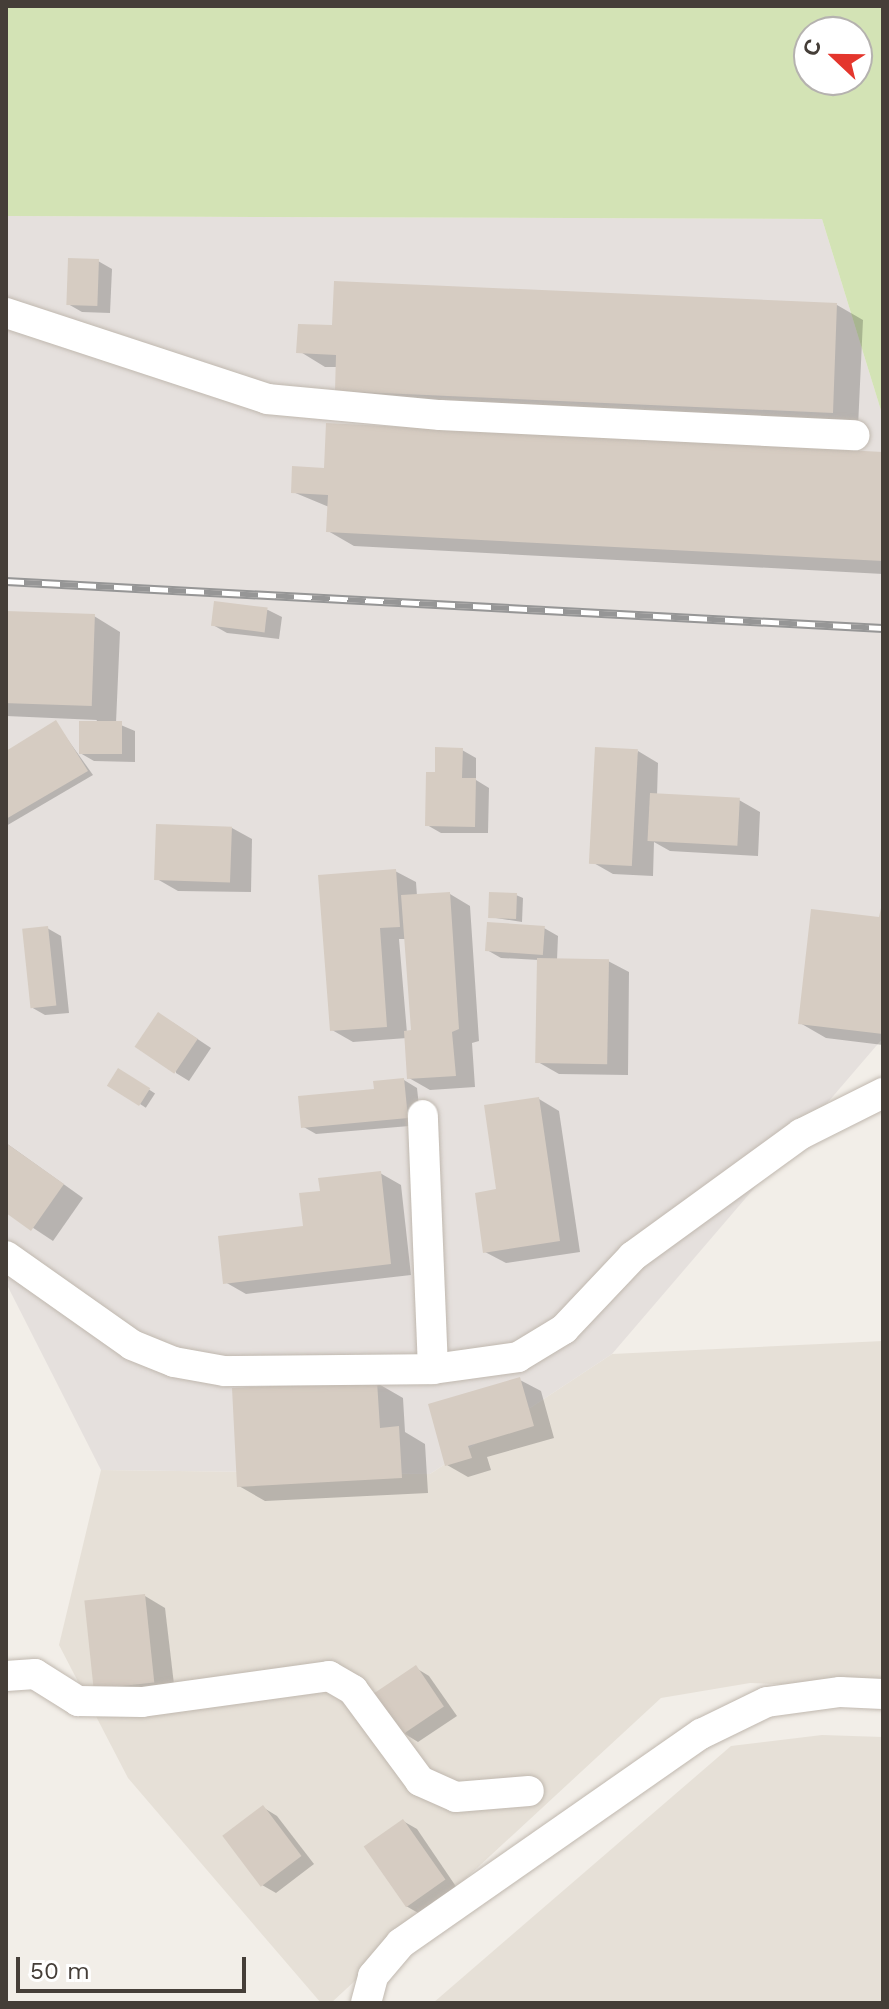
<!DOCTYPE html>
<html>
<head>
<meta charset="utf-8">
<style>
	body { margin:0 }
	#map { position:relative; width:889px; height:2009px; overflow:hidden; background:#f2eee8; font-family:"Work Sans",sans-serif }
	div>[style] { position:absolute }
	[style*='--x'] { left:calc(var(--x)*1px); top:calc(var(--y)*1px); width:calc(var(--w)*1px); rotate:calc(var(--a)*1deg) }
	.residential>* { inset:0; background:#e6e0d7 }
	.industrial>* { inset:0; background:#e5e0dd }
	.green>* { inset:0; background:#d3e3b5 }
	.shadow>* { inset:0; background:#0003; transform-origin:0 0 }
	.building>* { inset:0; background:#d6ccc2; transform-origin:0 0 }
	.roads { filter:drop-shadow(0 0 2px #c0b8af) drop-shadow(0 0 2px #c0b8af) }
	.minor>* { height:30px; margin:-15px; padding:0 15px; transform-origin:15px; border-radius:15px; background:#fff }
	.rail>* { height:9px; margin-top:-4.5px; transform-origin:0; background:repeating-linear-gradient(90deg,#fff 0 18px,#969696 0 36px); box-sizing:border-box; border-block:2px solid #969696 }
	span { translate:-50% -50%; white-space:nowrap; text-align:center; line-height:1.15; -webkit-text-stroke:7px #fff; paint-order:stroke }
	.frame { position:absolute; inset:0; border:8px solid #453e38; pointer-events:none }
	.north { position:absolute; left:793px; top:16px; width:80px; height:80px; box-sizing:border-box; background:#fff; border:2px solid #b5b2af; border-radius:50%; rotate:292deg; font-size:22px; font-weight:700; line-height:32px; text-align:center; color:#453e38 }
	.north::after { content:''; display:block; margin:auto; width:28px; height:36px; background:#e4362d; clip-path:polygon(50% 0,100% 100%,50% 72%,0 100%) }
	.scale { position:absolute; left:16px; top:1957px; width:230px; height:36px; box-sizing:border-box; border:4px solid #453e38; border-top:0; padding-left:10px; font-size:24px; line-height:28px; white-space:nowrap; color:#453e38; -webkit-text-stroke:6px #fff; paint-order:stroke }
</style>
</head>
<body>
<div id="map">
	<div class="residential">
		<i style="clip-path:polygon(883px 1341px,883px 1688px,750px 1683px,661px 1698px,331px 2003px,321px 2003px,128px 1778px,59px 1645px,101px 1470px,430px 1474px,612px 1354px)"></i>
		<i style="clip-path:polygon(822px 1735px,883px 1737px,883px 2003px,433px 2003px,731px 1746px)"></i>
	</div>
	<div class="industrial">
		<i style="clip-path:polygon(6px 216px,822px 219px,883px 417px,883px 1038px,612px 1354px,430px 1474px,101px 1470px,6px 1283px)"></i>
	</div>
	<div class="green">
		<i style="clip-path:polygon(evenodd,6px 6px,883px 6px,883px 417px,822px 219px,6px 216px,6px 6px,809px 32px,857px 32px,857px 80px,809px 80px,809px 32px)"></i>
	</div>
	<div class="shadow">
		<i style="clip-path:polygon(98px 261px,112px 269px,110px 313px,82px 312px,68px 304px)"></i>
		<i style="clip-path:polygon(837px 305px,863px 320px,858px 427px,363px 405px,337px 390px,338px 367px,325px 367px,299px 351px,334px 328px)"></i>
		<i style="clip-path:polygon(883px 454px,883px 574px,354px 546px,328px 531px,329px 507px,293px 492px,326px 470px)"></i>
		<i style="clip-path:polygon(216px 603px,268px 610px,282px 617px,279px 639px,227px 633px,213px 625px)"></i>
		<i style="clip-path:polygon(6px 613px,94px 616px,120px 632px,116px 723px,135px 731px,135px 762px,94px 761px,80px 753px,97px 720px,6px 716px)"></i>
		<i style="clip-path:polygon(56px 723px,93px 775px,6px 826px,6px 753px)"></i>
		<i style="clip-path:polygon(462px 750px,476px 758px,476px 780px,489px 788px,488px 833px,441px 833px,427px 825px,437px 774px)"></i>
		<i style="clip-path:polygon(638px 751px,658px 763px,657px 796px,739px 800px,760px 812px,758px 856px,670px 851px,654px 842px,653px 876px,613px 874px,592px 862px)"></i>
		<i style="clip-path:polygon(232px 828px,252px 839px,251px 892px,178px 891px,157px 879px)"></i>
		<i style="clip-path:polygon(evenodd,395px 871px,416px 882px,417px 896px,450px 894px,470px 906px,479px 1041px,472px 1043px,475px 1087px,430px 1090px,409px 1078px,407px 1038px,353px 1042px,332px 1030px,395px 871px,399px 939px,406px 939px,413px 1032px,407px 1033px,399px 939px)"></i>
		<i style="clip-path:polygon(516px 895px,523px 898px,522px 922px,490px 917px)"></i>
		<i style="clip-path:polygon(883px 899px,883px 1045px,826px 1038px,800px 1023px,881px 919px)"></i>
		<i style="clip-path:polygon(47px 928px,61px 936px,69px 1013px,45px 1015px,31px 1007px)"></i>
		<i style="clip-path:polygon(544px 928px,558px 936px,557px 960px,608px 961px,629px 972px,628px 1075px,559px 1074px,538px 1062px,539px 960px,501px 958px,487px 950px)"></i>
		<i style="clip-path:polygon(172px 1022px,211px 1048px,189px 1081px,176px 1073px)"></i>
		<i style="left:119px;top:1070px;width:43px;height:17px;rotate:33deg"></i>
		<i style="clip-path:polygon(404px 1080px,417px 1088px,421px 1125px,316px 1134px,302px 1126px)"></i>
		<i style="clip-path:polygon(539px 1099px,559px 1111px,580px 1252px,506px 1263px,485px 1252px,499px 1191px)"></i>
		<i style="clip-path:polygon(6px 1143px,83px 1198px,53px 1241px,6px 1210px)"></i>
		<i style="clip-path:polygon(380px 1173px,401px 1185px,411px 1275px,246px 1294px,225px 1282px,306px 1228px,322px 1193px)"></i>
		<i style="clip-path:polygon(520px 1380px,541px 1391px,554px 1438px,487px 1457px,491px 1470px,468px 1477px,447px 1465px)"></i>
		<i style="clip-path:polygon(377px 1383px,403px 1398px,405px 1432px,425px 1444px,428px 1493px,265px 1501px,239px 1486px)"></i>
		<i style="clip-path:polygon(145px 1596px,165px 1608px,175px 1693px,96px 1688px)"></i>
		<i style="clip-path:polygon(416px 1668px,429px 1676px,457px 1716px,418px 1742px,405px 1734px)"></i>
		<i style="clip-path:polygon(264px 1808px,277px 1816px,314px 1864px,276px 1893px,262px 1885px)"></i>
		<i style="clip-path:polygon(403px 1821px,417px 1829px,457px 1888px,420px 1914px,406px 1906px)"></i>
	</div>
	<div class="building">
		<i style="left:68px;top:258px;width:31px;height:47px;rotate:2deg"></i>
		<i style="clip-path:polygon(334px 281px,837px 303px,833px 413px,335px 391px,336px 355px,296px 353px,298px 324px,332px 325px)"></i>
		<i style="clip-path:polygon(326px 423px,883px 452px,883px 561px,326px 532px,328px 495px,291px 493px,292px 466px,324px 468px)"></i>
		<i style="left:214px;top:601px;width:54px;height:25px;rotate:7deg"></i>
		<i style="left:6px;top:611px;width:89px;height:92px;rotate:2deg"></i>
		<i style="clip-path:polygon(56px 720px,88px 771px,6px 819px,6px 751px)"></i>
		<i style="left:79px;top:721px;width:43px;height:33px"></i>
		<i style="clip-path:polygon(435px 747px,463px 748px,462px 778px,476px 778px,475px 827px,425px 826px,426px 772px,435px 772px)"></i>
		<i style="left:595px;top:747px;width:43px;height:117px;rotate:3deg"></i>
		<i style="left:650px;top:793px;width:90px;height:48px;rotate:3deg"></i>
		<i style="left:156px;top:824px;width:76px;height:56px;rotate:2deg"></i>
		<i style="clip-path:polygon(396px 869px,400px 927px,380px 928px,387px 1027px,330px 1031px,318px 875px)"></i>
		<i style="clip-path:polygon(450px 892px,459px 1029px,452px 1032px,456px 1076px,407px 1079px,404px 1031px,411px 1030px,401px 895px)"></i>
		<i style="left:489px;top:892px;width:28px;height:26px;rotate:2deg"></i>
		<i style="clip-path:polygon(883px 899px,883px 1034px,798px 1024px,811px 909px,879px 917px)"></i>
		<i style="left:487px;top:922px;width:58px;height:29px;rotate:4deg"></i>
		<i style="left:48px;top:926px;width:80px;height:26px;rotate:84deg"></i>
		<i style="left:537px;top:958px;width:72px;height:105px;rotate:1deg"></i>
		<i style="left:158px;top:1012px;width:48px;height:42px;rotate:34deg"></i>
		<i style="left:118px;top:1068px;width:38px;height:21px;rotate:32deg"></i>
		<i style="clip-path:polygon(404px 1078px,408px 1118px,301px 1128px,298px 1096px,374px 1089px,373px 1081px)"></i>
		<i style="clip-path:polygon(539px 1097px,560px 1241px,483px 1253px,475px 1193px,496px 1189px,484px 1105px)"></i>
		<i style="clip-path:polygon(6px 1143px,64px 1184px,31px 1231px,6px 1213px)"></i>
		<i style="clip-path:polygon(381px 1171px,391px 1264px,223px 1284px,218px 1236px,303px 1226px,299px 1193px,320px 1191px,318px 1178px)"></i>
		<i style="clip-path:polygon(520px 1377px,534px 1426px,468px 1446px,472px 1458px,445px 1466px,428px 1404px)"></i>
		<i style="clip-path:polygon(377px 1381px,380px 1428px,399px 1426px,402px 1478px,237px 1487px,232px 1388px)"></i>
		<i style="left:145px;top:1594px;width:89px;height:61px;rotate:84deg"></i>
		<i style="left:416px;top:1665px;width:50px;height:50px;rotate:56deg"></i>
		<i style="left:263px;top:1805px;width:64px;height:51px;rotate:53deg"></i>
		<i style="left:403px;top:1819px;width:74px;height:48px;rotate:55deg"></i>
	</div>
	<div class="roads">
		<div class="minor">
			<i style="--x:6;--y:313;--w:275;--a:18.2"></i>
			<i style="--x:267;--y:399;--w:174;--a:5.3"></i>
			<i style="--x:440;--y:415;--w:415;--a:2.8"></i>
			<i style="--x:6;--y:1256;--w:154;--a:35.2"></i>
			<i style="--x:132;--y:1345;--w:45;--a:22"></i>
			<i style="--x:174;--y:1362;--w:51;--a:10.2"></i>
			<i style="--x:224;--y:1371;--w:209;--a:-0.5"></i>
			<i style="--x:433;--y:1369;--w:254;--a:-92.3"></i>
			<i style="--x:433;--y:1369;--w:86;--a:-8"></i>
			<i style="--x:518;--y:1357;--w:54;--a:-31.3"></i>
			<i style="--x:564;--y:1329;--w:100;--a:-46.6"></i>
			<i style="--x:633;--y:1256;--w:208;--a:-36"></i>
			<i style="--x:801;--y:1134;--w:92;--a:-26.6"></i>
			<i style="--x:6;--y:1676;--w:29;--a:-4"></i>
			<i style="--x:35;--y:1674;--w:51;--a:32.1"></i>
			<i style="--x:78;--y:1701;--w:64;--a:0.9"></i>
			<i style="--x:142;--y:1702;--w:189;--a:-7.9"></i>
			<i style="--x:329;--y:1676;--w:28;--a:30"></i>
			<i style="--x:353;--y:1690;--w:113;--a:53.6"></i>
			<i style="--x:420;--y:1781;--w:39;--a:24"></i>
			<i style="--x:456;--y:1797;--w:73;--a:-4.7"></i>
			<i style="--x:366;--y:2003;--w:28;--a:-75"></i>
			<i style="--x:373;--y:1976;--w:43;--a:-49.7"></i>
			<i style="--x:401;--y:1943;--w:366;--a:-34.9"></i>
			<i style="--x:701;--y:1734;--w:73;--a:-25.9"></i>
			<i style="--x:767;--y:1702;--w:74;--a:-7.8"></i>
			<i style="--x:840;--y:1692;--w:43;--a:2.7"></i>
		</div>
	</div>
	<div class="rail">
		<i style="--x:6;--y:581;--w:878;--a:3.07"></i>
	</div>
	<div class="frame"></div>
	<div class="north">С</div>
	<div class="scale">50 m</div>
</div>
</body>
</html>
